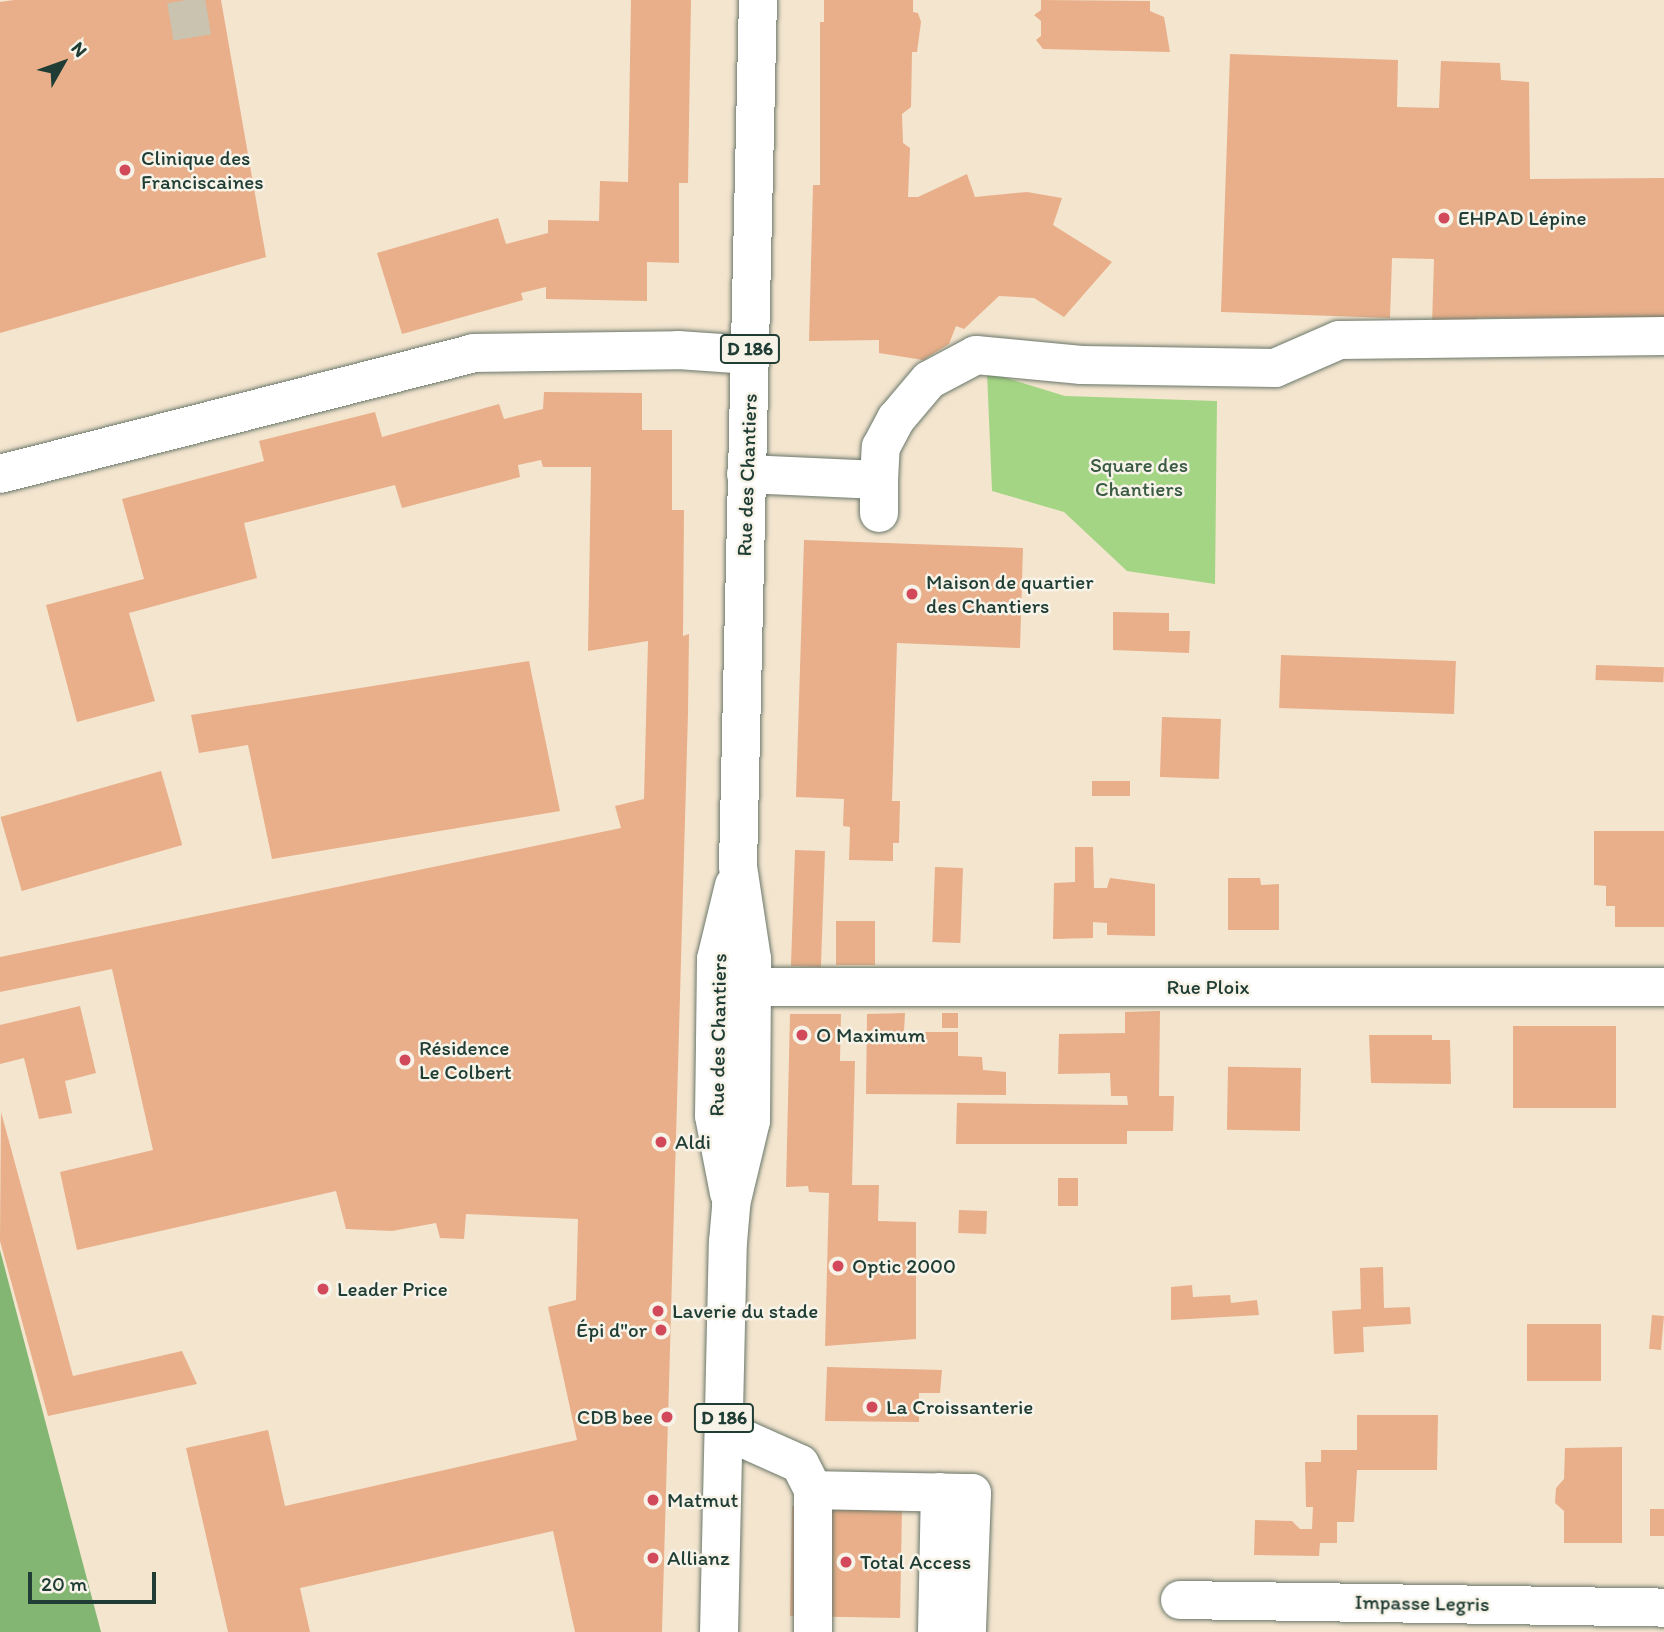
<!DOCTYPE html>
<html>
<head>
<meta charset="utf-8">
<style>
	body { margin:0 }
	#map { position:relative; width:1664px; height:1632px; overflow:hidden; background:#f4e5cf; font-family:Itim,sans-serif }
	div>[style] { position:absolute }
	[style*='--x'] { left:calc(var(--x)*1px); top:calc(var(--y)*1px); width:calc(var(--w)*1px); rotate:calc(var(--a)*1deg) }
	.green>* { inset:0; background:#a4d584 }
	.forest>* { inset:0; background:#83b672 }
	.building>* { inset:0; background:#e8af8a; transform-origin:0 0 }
	.minor-tunnel>* { height:38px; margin-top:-19px; transform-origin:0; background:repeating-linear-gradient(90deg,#c9c3b0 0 38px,transparent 0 57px) }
	.roads { filter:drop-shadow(0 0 2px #6a786a) drop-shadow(0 0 2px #6a786a) }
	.minor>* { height:38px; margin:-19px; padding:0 19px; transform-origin:19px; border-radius:19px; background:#fff }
	.major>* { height:38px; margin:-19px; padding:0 19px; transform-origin:19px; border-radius:19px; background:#fff }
	.dots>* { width:19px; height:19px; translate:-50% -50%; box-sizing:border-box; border:4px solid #f7f3e8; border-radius:50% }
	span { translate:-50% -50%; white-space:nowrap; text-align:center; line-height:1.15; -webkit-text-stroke:5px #f7f3e8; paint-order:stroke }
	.shield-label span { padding:2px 5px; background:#f7f3e8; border:2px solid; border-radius:5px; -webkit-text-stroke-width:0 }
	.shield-label { font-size:19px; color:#1f3d34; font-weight:700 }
	.poi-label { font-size:21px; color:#1f3d34 }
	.left { translate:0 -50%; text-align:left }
	.right { translate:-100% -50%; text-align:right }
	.park-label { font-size:21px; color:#3a5b44 }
	.street-label { font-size:21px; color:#1f3d34 }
	.north { position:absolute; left:28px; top:28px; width:70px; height:70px; -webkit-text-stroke:5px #f7f3e8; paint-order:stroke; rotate:50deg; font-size:19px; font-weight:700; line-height:28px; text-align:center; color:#1f3d34 }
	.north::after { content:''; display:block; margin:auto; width:24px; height:32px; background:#1f3d34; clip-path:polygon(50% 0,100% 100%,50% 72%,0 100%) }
	.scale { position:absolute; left:28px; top:1572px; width:128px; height:32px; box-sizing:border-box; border:4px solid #1f3d34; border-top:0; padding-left:9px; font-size:21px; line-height:24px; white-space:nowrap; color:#1f3d34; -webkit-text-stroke:5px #f7f3e8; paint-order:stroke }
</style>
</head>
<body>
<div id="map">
	<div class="green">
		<i style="clip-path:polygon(987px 372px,1065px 396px,1217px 401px,1215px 584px,1127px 571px,1064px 512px,992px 491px)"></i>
	</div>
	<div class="forest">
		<i style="clip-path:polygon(0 1250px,101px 1632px,0 1632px)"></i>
	</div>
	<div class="building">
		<i style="clip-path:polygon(14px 0,221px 0,266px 257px,0 333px,0 2px)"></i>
		<i style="clip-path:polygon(631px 0,691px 0,688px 183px,679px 183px,679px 263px,647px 262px,647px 301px,546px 299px,546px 287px,521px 293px,523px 300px,402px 334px,377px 253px,498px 218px,506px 244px,548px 233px,548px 220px,599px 221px,600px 181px,628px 182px)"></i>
		<i style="clip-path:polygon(824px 0,913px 0,913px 12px,918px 13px,921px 22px,917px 52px,912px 52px,911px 107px,902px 114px,903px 143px,910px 148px,908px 197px,918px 197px,967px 174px,975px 197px,1027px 192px,1062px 198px,1053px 225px,1112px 262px,1064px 317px,1034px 298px,999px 296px,964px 329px,956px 326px,949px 344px,923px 360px,879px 353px,879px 340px,809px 341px,813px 185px,820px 185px,820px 22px,824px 22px)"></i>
		<i style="clip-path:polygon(1041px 0,1150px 1px,1150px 11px,1164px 17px,1170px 52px,1043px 49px,1036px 40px,1041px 36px,1041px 21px,1034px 15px,1041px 10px)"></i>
		<i style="clip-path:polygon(1230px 54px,1398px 60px,1397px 107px,1439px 108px,1441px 61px,1500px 63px,1501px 80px,1529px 82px,1530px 179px,1664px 178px,1664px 317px,1477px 318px,1477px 325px,1432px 324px,1434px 259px,1392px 258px,1390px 318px,1221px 312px)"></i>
		<i style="clip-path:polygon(544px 392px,642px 393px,642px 430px,672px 430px,672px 510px,684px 510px,683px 636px,689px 634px,688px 713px,662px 1632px,575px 1632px,553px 1531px,300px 1588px,310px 1632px,228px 1632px,186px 1448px,268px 1430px,285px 1506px,577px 1440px,548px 1307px,576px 1300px,578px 1219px,466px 1214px,464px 1239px,440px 1238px,436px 1223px,392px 1231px,346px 1229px,336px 1191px,77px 1250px,60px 1172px,153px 1150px,112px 969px,0 992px,0 957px,621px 828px,615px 806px,644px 799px,648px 641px,588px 651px,591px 467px,543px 467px,541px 460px,518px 465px,520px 477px,402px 508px,395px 485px,244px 523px,257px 578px,129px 613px,155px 701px,77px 722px,46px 605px,144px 579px,122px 499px,264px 461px,259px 441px,375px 412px,382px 437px,499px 404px,504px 419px,543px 409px)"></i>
		<i style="clip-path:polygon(804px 540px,1023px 548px,1020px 648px,897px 643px,892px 801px,900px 801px,899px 843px,893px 843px,893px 861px,849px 860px,850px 827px,843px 826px,844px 799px,796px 797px)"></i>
		<i style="clip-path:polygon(1113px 612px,1169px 613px,1169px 631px,1190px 631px,1189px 653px,1113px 650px)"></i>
		<i style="left:1281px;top:655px;width:175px;height:53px;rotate:2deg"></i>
		<i style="clip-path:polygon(529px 661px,560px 811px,272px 859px,248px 745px,199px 753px,191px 715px)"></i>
		<i style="left:1596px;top:665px;width:68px;height:15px;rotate:2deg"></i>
		<i style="left:1162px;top:717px;width:59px;height:60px;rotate:2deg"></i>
		<i style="left:161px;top:771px;width:77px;height:167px;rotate:74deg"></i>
		<i style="left:1092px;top:781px;width:38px;height:15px"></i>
		<i style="clip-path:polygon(1594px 831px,1664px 831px,1664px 927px,1615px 927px,1615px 906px,1606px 906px,1606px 886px,1594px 885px)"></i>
		<i style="clip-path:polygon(1075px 847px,1093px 847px,1094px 888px,1107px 888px,1110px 878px,1155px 884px,1155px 936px,1107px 935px,1107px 923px,1093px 922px,1093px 938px,1053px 939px,1054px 883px,1075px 882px)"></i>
		<i style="left:795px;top:850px;width:30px;height:116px;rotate:2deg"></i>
		<i style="left:935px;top:867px;width:28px;height:75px;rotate:2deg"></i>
		<i style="clip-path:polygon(1228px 878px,1260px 878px,1261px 885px,1279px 884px,1279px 930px,1228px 930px)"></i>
		<i style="left:875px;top:921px;width:44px;height:39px;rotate:90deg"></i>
		<i style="clip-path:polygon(80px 1006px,96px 1073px,65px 1081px,72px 1113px,39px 1119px,24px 1058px,0 1064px,0 1025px)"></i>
		<i style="clip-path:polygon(1160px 1011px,1159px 1096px,1174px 1096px,1173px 1131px,1127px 1131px,1127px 1144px,956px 1144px,957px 1103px,1128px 1105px,1127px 1096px,1111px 1096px,1110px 1073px,1058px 1074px,1059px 1034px,1125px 1033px,1125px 1012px)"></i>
		<i style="clip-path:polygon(905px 1013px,904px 1032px,958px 1032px,958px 1056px,982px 1057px,983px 1070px,1006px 1072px,1006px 1095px,866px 1094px,867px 1014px)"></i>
		<i style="left:942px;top:1013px;width:16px;height:15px"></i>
		<i style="clip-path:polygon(790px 1014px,841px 1014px,840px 1061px,855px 1061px,852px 1185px,879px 1185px,878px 1221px,916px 1222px,916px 1339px,825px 1346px,829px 1193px,809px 1192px,808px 1186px,786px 1187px)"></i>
		<i style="left:1513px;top:1026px;width:103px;height:82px"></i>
		<i style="clip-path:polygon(1369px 1035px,1432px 1035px,1432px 1040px,1450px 1040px,1451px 1084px,1371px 1083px)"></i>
		<i style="left:1301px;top:1068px;width:63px;height:73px;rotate:91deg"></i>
		<i style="clip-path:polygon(1px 1112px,73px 1376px,182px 1351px,197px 1384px,48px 1416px,0 1241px)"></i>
		<i style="left:1058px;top:1178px;width:20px;height:28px"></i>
		<i style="left:987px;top:1211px;width:23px;height:28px;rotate:92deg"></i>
		<i style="clip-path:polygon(1383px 1267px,1384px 1308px,1410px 1307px,1411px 1324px,1363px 1327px,1364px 1352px,1334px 1354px,1332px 1311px,1361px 1309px,1360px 1268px)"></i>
		<i style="clip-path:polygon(1192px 1285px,1193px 1297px,1230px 1295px,1231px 1303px,1257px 1300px,1259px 1315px,1171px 1320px,1171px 1287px)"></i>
		<i style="left:1652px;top:1315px;width:12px;height:34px;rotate:5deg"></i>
		<i style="left:1527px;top:1324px;width:74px;height:57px"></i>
		<i style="clip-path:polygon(827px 1367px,942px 1370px,940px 1393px,919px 1393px,919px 1422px,825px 1421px)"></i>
		<i style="clip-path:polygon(1357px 1415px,1438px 1415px,1437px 1470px,1357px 1470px,1354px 1522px,1337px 1522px,1337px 1543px,1320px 1543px,1319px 1556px,1254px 1555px,1255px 1520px,1292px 1521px,1300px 1529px,1312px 1529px,1313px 1507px,1306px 1507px,1305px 1462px,1321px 1462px,1321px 1450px,1357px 1450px)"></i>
		<i style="clip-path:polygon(1622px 1447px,1622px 1543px,1564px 1543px,1564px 1511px,1555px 1503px,1556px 1488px,1564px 1479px,1565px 1448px)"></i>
		<i style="left:792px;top:1506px;width:110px;height:110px;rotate:1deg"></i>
		<i style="left:1650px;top:1509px;width:14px;height:27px"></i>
	</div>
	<div class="minor-tunnel">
		<i style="--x:186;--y:0;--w:49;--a:80.5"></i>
	</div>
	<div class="roads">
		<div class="minor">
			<i style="--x:0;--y:474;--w:488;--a:-14.3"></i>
			<i style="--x:473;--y:353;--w:205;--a:-0.8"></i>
			<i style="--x:678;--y:350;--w:72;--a:4"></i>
			<i style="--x:746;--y:474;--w:133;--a:2.6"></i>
			<i style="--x:879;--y:480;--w:33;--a:90"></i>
			<i style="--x:879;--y:480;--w:33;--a:-87"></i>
			<i style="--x:881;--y:447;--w:32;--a:-62"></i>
			<i style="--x:896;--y:419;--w:51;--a:-49.8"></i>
			<i style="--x:929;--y:380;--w:53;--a:-28"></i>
			<i style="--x:976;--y:355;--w:106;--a:5.4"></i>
			<i style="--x:1082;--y:365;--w:193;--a:0.9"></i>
			<i style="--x:1275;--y:368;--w:70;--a:-23.6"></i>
			<i style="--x:1339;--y:340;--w:325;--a:-0.7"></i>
			<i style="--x:752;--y:987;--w:912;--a:0"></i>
			<i style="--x:724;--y:1430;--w:83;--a:24.1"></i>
			<i style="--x:800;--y:1464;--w:29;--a:63"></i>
			<i style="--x:813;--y:1490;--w:142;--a:90"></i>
			<i style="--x:813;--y:1490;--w:159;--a:1.1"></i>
			<i style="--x:972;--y:1493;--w:139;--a:92.1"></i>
			<i style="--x:1180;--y:1600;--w:484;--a:0.9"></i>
			<i style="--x:937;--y:1632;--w:140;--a:-88.8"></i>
		</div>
		<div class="major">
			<i style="--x:729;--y:1193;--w:78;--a:-101"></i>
			<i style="--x:714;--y:1116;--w:75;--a:-89.2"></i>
			<i style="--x:715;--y:1041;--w:82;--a:-89.3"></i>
			<i style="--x:716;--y:959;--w:76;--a:-76.3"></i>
			<i style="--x:719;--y:1632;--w:390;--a:-88.7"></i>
			<i style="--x:728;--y:1242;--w:38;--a:-85"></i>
			<i style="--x:731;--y:1204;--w:85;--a:-76.5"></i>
			<i style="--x:751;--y:1121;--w:162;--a:-89.6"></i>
			<i style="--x:752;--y:959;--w:94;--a:-98.6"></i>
			<i style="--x:738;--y:866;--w:866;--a:-88.68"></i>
		</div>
	</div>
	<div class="dots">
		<i style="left:125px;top:170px;background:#d1495b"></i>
		<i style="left:1444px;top:218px;background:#d1495b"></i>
		<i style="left:912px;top:594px;background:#d1495b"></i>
		<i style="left:802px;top:1035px;background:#d1495b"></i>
		<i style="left:405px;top:1060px;background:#d1495b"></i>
		<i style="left:661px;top:1142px;background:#d1495b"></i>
		<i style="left:838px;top:1266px;background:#d1495b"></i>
		<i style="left:323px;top:1289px;background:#d1495b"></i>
		<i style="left:658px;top:1311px;background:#d1495b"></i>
		<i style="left:661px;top:1330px;background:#d1495b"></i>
		<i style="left:872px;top:1407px;background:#d1495b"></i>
		<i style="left:667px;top:1417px;background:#d1495b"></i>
		<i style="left:653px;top:1500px;background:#d1495b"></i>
		<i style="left:653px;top:1558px;background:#d1495b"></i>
		<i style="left:846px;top:1562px;background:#d1495b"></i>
	</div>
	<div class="shield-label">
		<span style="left:750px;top:349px">D 186</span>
		<span style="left:724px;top:1418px">D 186</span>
	</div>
	<div class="poi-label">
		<span class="left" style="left:141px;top:170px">Clinique des<br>Franciscaines</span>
		<span class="left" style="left:1458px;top:218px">EHPAD Lépine</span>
		<span class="left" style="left:926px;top:594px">Maison de quartier<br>des Chantiers</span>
		<span class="left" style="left:816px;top:1035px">O Maximum</span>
		<span class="left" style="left:419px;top:1060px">Résidence<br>Le Colbert</span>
		<span class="left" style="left:675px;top:1142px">Aldi</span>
		<span class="left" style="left:852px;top:1266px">Optic 2000</span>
		<span class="left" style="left:337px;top:1289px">Leader Price</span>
		<span class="left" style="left:672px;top:1311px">Laverie du stade</span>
		<span class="right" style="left:647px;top:1330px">Épi d"or</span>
		<span class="left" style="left:886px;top:1407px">La Croissanterie</span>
		<span class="right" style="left:653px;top:1417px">CDB bee</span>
		<span class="left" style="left:667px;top:1500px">Matmut</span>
		<span class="left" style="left:667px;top:1558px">Allianz</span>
		<span class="left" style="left:860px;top:1562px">Total Access</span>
	</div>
	<div class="park-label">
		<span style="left:1139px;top:477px">Square des<br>Chantiers</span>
	</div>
	<div class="street-label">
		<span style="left:747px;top:475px;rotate:-88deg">Rue des Chantiers</span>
		<span style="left:1208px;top:987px">Rue Ploix</span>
		<span style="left:718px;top:1035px;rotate:-89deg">Rue des Chantiers</span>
		<span style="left:1422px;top:1603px;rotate:1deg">Impasse Legris</span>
	</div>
	<div class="north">N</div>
	<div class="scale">20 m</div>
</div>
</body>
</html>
